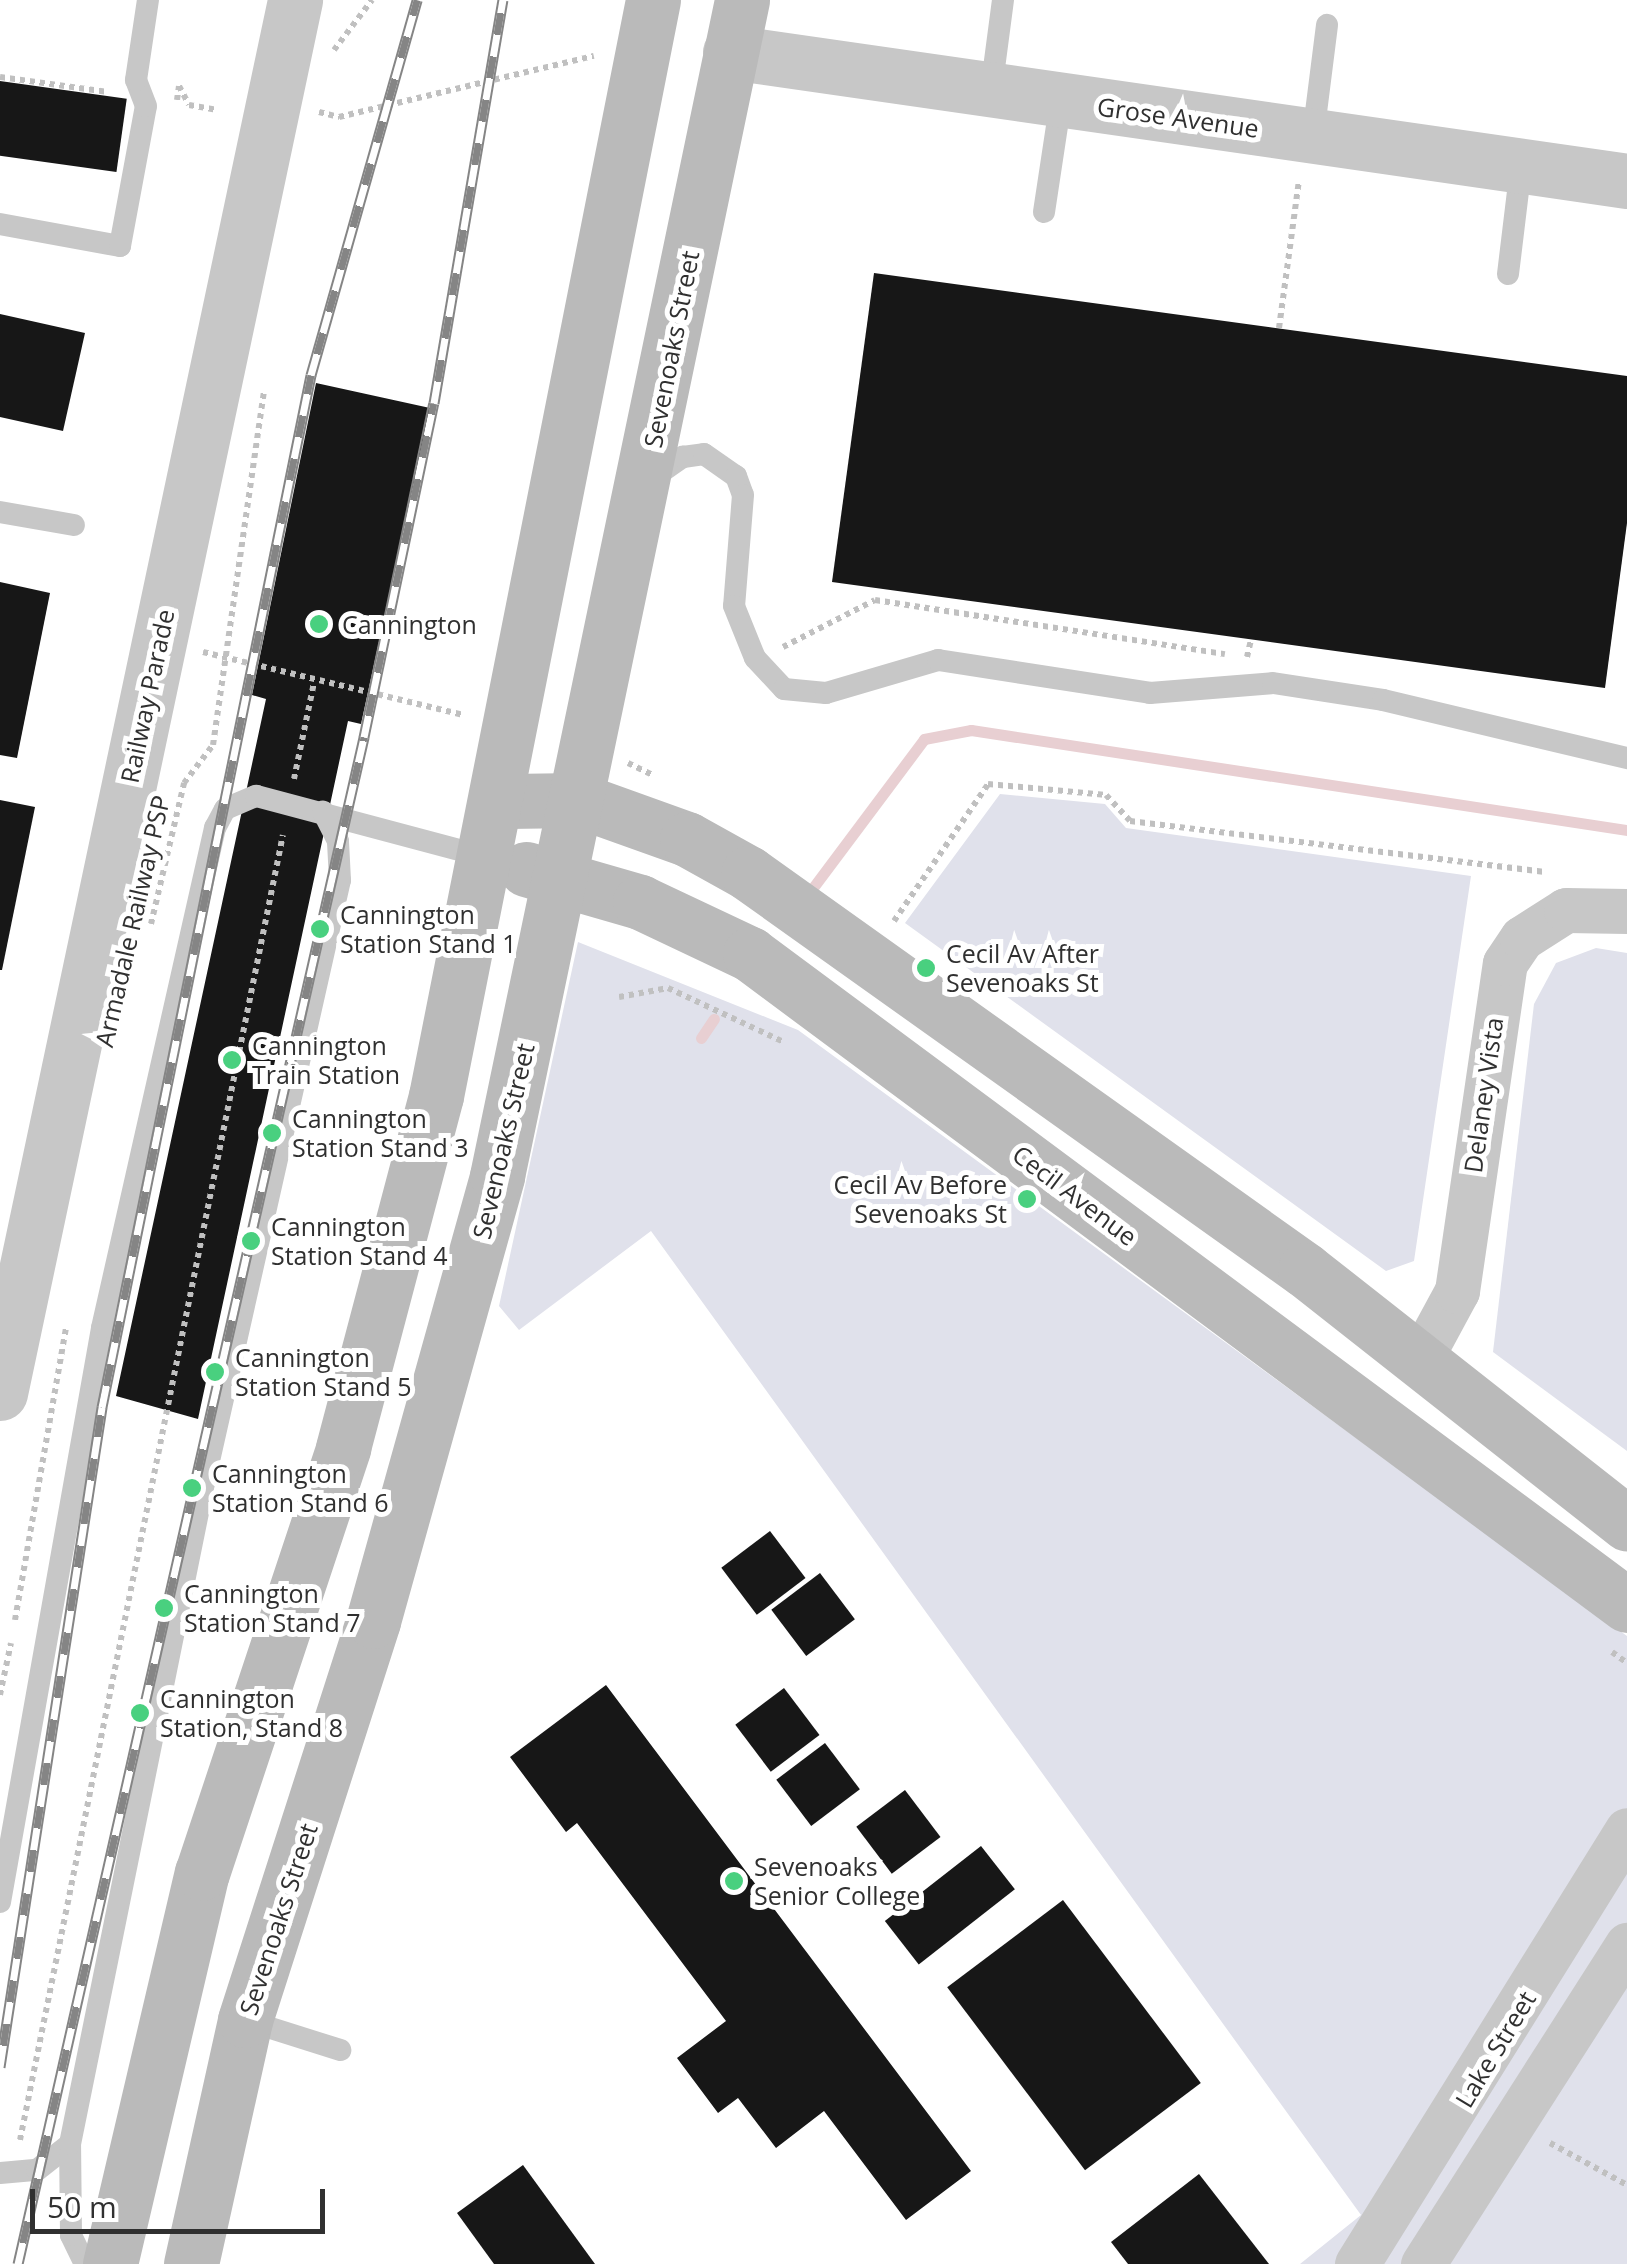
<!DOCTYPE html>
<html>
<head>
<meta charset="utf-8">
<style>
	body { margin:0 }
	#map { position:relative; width:1627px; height:2264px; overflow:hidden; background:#fff; font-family:"Open Sans",sans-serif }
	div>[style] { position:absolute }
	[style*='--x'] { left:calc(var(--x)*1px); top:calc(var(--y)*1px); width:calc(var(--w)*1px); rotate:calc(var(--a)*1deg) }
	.green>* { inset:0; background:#e0e1eb }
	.stream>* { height:11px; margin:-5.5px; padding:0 5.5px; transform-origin:5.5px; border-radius:5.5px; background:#e8cfd2 }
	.building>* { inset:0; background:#171717; transform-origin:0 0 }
	.path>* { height:6px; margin-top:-3px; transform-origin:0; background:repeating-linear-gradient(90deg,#c0c0c0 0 5px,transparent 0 10px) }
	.service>* { height:22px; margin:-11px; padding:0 11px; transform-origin:11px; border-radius:11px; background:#c7c7c7 }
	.minor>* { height:45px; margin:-22.5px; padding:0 22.5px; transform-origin:22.5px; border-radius:22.5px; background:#c7c7c7 }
	.tertiary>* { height:55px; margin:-27.5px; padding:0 27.5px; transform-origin:27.5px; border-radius:27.5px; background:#c7c7c7 }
	.secondary>* { height:55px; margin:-27.5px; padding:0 27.5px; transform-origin:27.5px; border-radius:27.5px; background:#bababa }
	.rail>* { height:11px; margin-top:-5.5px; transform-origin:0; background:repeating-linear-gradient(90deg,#fff 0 22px,#858585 0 44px); box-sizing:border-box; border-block:2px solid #858585 }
	.dots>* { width:28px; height:28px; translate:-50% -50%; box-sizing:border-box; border:5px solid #fff; border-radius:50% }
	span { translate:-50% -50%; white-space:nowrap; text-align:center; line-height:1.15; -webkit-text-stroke:10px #fff; paint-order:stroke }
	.street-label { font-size:25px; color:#303030 }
	.poi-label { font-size:25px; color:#303030 }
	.left { translate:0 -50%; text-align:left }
	.right { translate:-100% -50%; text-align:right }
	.scale { position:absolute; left:30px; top:2189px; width:295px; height:45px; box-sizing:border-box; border:5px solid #303030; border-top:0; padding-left:12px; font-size:30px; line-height:35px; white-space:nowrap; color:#303030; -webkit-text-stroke:8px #fff; paint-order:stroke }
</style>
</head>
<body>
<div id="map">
	<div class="green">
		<i style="clip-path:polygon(1000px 794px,1105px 804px,1126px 828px,1471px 876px,1414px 1261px,1386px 1271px,905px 923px)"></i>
		<i style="clip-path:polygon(578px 942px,798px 1030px,1627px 1636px,1627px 2264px,1300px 2264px,1361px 2215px,651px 1231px,519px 1330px,499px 1306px)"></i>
		<i style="clip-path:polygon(1596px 948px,1627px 953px,1627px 1451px,1493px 1352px,1534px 1004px,1556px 963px)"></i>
	</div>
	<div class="stream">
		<i style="--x:806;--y:897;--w:197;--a:-53.2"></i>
		<i style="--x:924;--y:739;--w:48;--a:-10.8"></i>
		<i style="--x:971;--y:730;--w:664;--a:8.67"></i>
		<i style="--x:701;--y:1038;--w:23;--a:-56"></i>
	</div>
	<div class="building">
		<i style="left:0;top:81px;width:128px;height:74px;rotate:8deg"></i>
		<i style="clip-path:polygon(874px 273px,1627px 376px,1627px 523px,1605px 688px,832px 582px)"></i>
		<i style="clip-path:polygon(0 314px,85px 333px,63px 431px,0 417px)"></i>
		<i style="clip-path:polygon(316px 383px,430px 408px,361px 724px,348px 721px,198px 1419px,116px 1396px,266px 699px,252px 695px)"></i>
		<i style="clip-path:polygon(0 582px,50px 593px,17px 758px,0 755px)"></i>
		<i style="clip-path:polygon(0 800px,35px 807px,2px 970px,0 970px)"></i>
		<i style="left:770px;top:1531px;width:59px;height:61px;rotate:53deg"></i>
		<i style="left:820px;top:1573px;width:58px;height:61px;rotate:53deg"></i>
		<i style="clip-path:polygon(606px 1685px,971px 2171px,906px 2220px,824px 2111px,776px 2148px,738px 2098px,718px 2113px,677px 2058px,726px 2021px,577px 1823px,566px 1832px,510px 1757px)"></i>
		<i style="left:784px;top:1688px;width:59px;height:61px;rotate:53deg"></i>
		<i style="left:825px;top:1743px;width:58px;height:61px;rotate:53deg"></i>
		<i style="left:905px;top:1790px;width:59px;height:61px;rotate:53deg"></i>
		<i style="left:981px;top:1846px;width:55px;height:122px;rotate:52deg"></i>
		<i style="left:1063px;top:1900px;width:229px;height:145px;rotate:53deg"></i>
		<i style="clip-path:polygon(523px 2165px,595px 2264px,494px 2264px,457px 2213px)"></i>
		<i style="clip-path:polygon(1199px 2174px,1269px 2264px,1128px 2264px,1111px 2242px)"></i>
	</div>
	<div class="path">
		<i style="--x:334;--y:50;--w:63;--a:-52.8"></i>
		<i style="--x:0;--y:77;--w:109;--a:7.9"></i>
		<i style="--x:177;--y:100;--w:14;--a:-82"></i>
		<i style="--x:179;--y:86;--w:21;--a:62"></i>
		<i style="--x:189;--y:105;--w:29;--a:10"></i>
		<i style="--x:319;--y:112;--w:21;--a:14"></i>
		<i style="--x:339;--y:117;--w:262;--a:-13.5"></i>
		<i style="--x:1279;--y:328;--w:148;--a:-82.3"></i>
		<i style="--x:783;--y:647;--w:103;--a:-27.1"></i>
		<i style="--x:875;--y:600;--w:354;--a:8.8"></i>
		<i style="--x:203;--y:652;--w:268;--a:13.6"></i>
		<i style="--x:1247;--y:657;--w:18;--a:-77"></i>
		<i style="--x:628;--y:763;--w:28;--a:26"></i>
		<i style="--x:294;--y:779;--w:99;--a:-78.3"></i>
		<i style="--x:894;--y:921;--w:166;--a:-55.5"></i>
		<i style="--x:988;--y:784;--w:119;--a:5.3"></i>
		<i style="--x:1106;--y:795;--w:35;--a:47"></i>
		<i style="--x:1130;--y:821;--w:418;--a:7"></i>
		<i style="--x:151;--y:924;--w:145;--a:-76.8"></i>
		<i style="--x:184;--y:783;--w:48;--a:-52.7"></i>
		<i style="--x:213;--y:745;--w:359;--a:-81.8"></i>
		<i style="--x:619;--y:997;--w:50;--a:-10.4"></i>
		<i style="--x:668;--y:988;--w:128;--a:25"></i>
		<i style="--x:15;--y:1620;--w:296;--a:-80.1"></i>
		<i style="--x:1612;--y:1652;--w:19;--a:36"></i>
		<i style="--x:0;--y:1695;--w:53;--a:-78.1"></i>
		<i style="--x:20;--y:2140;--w:1331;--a:-78.61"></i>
		<i style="--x:1550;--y:2143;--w:88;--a:28.6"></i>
	</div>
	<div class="service">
		<i style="--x:991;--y:91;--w:92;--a:-82.5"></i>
		<i style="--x:1313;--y:136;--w:112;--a:-82.8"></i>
		<i style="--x:1044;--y:212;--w:113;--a:-81.4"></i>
		<i style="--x:0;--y:224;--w:122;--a:10.4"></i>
		<i style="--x:120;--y:246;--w:142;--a:-79.5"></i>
		<i style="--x:146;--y:106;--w:28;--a:-111"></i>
		<i style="--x:136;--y:80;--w:81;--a:-81.5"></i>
		<i style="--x:1508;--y:274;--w:109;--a:-83.1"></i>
		<i style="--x:651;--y:479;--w:39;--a:-35"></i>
		<i style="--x:683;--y:457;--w:21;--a:-8"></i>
		<i style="--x:704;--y:454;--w:39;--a:35"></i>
		<i style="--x:736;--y:476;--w:20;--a:70"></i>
		<i style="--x:743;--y:495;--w:111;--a:94.6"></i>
		<i style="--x:734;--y:606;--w:56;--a:68"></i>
		<i style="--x:755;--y:658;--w:42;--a:46.9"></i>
		<i style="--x:784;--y:689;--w:42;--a:5.4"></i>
		<i style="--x:826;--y:693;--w:117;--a:-16.4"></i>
		<i style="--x:938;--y:660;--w:215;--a:8.8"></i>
		<i style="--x:1150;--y:693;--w:123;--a:-4.6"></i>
		<i style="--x:1273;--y:683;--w:111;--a:8.8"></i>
		<i style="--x:1383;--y:700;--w:251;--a:13.4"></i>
		<i style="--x:0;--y:512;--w:75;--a:10"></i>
		<i style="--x:0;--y:1902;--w:583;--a:-79.92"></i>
		<i style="--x:102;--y:1328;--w:513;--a:-77.27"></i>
		<i style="--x:215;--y:828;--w:21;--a:-62"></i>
		<i style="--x:225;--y:809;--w:34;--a:-23"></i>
		<i style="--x:256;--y:796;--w:237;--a:14.9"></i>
		<i style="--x:245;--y:2020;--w:100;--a:17.5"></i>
		<i style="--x:0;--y:2173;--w:37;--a:-5"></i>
		<i style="--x:37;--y:2170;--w:42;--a:-38.2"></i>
		<i style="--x:85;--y:2264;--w:32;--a:-116"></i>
		<i style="--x:71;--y:2235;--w:91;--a:-90.6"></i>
		<i style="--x:70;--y:2144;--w:674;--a:-78.54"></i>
		<i style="--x:204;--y:1483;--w:618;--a:-77.29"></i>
		<i style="--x:340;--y:880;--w:39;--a:-93"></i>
		<i style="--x:338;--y:841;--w:33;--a:-117"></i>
	</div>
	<div class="minor">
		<i style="--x:1418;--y:1363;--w:82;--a:-61.6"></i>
		<i style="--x:1457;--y:1291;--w:331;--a:-81.7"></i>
		<i style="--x:1505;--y:963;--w:30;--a:-56"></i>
		<i style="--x:1522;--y:938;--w:52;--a:-32.5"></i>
		<i style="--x:1566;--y:910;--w:61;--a:0.9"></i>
		<i style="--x:1357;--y:2264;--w:511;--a:-58.11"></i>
		<i style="--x:1423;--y:2264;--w:379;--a:-57.4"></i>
	</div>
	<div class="tertiary">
		<i style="--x:730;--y:52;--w:906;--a:8.18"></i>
		<i style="--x:0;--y:1393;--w:1424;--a:-78.04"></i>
	</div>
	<div class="secondary">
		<i style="--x:498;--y:801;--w:80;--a:-0.7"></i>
		<i style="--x:578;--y:800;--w:116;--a:19.7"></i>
		<i style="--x:687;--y:839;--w:70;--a:29.1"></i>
		<i style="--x:748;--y:873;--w:684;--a:35.48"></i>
		<i style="--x:1305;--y:1270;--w:410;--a:38.2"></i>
		<i style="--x:526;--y:869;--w:119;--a:16.1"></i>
		<i style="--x:640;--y:902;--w:122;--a:25.3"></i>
		<i style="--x:750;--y:954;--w:1092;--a:36.59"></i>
		<i style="--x:110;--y:2264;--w:402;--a:-76.8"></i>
		<i style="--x:202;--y:1873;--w:448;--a:-71.6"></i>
		<i style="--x:343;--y:1448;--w:364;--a:-75.2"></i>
		<i style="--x:436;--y:1096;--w:1117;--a:-78.8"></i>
		<i style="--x:191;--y:2264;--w:250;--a:-77.5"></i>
		<i style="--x:245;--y:2020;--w:419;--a:-72.2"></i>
		<i style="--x:373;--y:1621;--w:462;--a:-74.4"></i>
		<i style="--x:497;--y:1176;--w:1201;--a:-78.23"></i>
	</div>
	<div class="rail">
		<i style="--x:0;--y:2067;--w:668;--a:-81.21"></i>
		<i style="--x:102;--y:1407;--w:1053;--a:-78.55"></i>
		<i style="--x:311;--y:375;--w:390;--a:-74.2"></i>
		<i style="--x:18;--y:2264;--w:1566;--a:-77.23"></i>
		<i style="--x:364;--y:737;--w:341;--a:-78.2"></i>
		<i style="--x:434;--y:403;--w:409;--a:-80.3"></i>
	</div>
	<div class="dots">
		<i style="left:319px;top:624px;background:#49d07f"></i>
		<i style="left:320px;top:929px;background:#49d07f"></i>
		<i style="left:926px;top:968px;background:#49d07f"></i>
		<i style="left:232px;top:1060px;background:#49d07f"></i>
		<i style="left:272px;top:1133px;background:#49d07f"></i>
		<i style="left:1027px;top:1199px;background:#49d07f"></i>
		<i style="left:251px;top:1241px;background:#49d07f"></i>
		<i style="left:215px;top:1372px;background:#49d07f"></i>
		<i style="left:192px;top:1488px;background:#49d07f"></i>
		<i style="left:164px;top:1608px;background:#49d07f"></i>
		<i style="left:140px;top:1713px;background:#49d07f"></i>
		<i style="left:734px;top:1881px;background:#49d07f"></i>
	</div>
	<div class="street-label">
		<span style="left:1178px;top:117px;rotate:8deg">Grose Avenue</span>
		<span style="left:671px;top:349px;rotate:-79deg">Sevenoaks Street</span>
		<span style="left:147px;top:696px;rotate:-78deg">Railway Parade</span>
		<span style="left:132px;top:921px;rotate:-77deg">Armadale Railway PSP</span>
		<span style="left:1483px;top:1095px;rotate:-82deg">Delaney Vista</span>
		<span style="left:503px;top:1141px;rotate:-77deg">Sevenoaks Street</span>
		<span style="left:1075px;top:1195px;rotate:37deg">Cecil Avenue</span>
		<span style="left:278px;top:1919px;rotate:-72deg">Sevenoaks Street</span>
		<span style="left:1495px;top:2049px;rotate:-59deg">Lake Street</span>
	</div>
	<div class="poi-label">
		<span class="left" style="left:342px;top:624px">Cannington</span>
		<span class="left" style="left:340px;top:929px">Cannington<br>Station Stand 1</span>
		<span class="left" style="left:946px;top:968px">Cecil Av After<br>Sevenoaks St</span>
		<span class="left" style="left:252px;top:1060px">Cannington<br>Train Station</span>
		<span class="left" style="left:292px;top:1133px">Cannington<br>Station Stand 3</span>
		<span class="right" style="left:1007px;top:1199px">Cecil Av Before<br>Sevenoaks St</span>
		<span class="left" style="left:271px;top:1241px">Cannington<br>Station Stand 4</span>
		<span class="left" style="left:235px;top:1372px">Cannington<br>Station Stand 5</span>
		<span class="left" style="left:212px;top:1488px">Cannington<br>Station Stand 6</span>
		<span class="left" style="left:184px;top:1608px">Cannington<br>Station Stand 7</span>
		<span class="left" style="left:160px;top:1713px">Cannington<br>Station, Stand 8</span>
		<span class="left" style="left:754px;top:1881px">Sevenoaks<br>Senior College</span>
	</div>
	<div class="scale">50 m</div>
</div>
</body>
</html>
